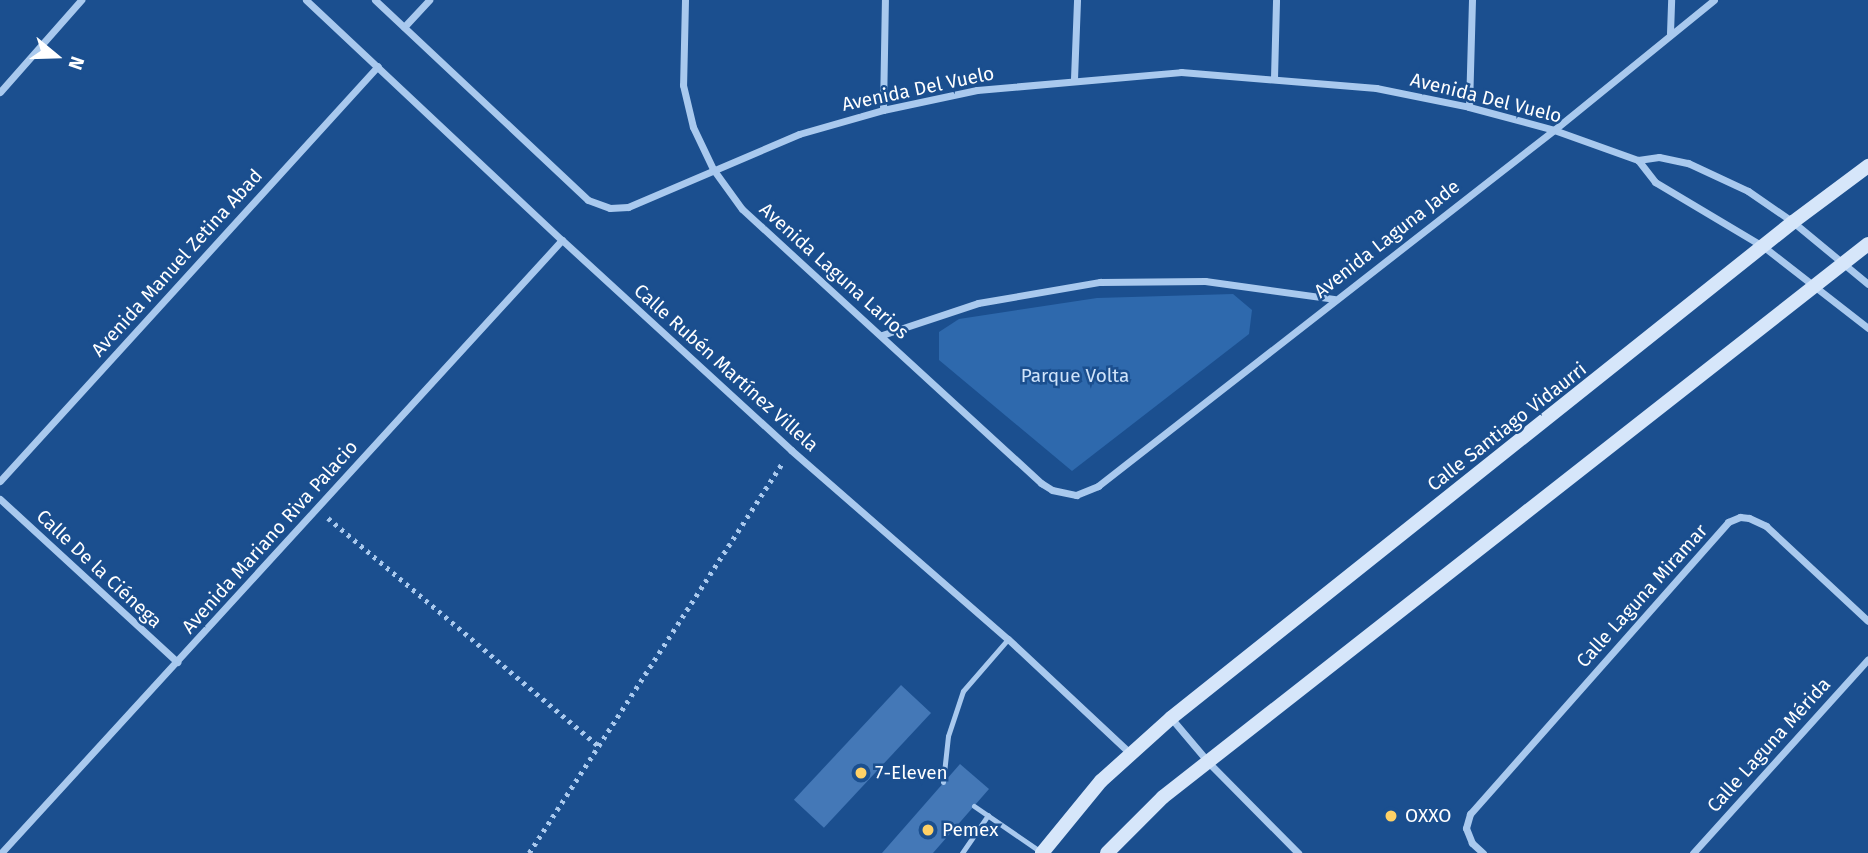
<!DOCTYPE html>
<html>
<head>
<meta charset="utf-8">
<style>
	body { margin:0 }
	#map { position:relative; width:1868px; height:853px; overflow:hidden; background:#1b4f8f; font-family:"Fira Sans",sans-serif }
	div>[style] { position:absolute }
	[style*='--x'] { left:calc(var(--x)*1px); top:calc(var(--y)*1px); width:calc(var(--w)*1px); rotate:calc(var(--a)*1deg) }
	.green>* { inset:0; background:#2e69ad }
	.building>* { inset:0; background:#4478b7; transform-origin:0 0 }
	.path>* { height:4.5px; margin-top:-2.25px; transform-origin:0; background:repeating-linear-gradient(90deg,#a9c9ee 0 3.5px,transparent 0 8.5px) }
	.lane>* { height:5px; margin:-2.5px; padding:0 2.5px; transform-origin:2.5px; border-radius:2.5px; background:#a9c9ee }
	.street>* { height:7px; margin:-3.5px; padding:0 3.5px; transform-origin:3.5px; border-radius:3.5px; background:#a9c9ee }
	.secondary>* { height:14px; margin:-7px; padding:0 7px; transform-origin:7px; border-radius:7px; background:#d6e6fa }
	.dots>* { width:19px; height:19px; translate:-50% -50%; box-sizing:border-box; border:4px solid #1b4f8f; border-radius:50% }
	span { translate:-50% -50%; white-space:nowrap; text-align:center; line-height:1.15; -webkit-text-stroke:5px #1b4f8f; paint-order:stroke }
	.street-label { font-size:19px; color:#fff }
	.park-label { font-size:19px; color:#cfe3fa }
	.poi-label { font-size:19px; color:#fff }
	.left { translate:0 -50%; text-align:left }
	.north { position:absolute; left:21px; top:21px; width:70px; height:70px; -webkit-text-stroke:5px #1b4f8f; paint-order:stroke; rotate:109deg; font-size:19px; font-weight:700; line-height:28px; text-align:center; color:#fff }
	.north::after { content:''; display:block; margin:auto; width:24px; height:32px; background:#fff; clip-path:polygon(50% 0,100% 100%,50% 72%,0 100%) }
</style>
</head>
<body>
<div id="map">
	<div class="green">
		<i style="clip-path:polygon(1233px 294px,1252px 310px,1249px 334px,1072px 471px,939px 360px,939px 332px,959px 319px,1097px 298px)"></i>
	</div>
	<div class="building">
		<i style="left:901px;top:685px;width:41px;height:157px;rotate:43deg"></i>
		<i style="clip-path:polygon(960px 764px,989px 789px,933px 853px,882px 853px)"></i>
	</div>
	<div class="path">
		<i style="--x:328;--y:518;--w:356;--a:40.1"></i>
		<i style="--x:529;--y:853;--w:466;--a:-57"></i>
	</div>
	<div class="lane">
		<i style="--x:943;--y:782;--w:46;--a:-83.8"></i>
		<i style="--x:948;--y:736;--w:47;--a:-71.6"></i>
		<i style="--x:963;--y:691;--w:69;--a:-49.1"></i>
		<i style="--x:974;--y:806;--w:81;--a:34.5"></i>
		<i style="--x:962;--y:853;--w:46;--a:-55.6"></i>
	</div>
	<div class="street">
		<i style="--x:306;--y:0;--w:351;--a:43.2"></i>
		<i style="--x:562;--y:240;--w:311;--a:42.5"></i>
		<i style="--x:791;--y:450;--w:288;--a:41.1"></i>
		<i style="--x:1008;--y:639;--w:167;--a:43.1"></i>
		<i style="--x:375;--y:0;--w:292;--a:43.2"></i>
		<i style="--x:588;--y:200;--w:23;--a:20"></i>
		<i style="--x:610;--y:208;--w:18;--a:-3"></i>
		<i style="--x:628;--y:207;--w:186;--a:-23.1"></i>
		<i style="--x:799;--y:134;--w:87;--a:-15.9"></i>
		<i style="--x:883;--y:110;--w:96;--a:-12"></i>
		<i style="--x:977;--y:90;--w:205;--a:-5"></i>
		<i style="--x:1181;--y:72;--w:196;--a:4.7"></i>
		<i style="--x:1376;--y:88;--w:95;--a:11.5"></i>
		<i style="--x:1469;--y:107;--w:88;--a:15.1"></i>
		<i style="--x:1554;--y:130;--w:89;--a:19.7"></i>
		<i style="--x:1638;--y:160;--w:21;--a:-8"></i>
		<i style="--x:1659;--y:157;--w:30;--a:12"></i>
		<i style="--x:1688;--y:163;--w:66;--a:25"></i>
		<i style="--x:1748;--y:191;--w:55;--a:34.6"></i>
		<i style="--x:1793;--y:222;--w:97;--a:39.6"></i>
		<i style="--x:685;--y:0;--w:85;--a:91.3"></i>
		<i style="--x:683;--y:85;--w:43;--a:76.6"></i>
		<i style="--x:693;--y:127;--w:47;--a:64.5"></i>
		<i style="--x:713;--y:169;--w:49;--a:54.1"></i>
		<i style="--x:742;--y:209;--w:406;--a:42.5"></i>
		<i style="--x:1041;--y:483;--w:13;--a:32"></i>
		<i style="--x:1052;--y:490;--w:25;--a:12"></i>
		<i style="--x:1076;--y:495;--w:24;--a:-22"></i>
		<i style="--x:1098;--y:486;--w:579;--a:-37.98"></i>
		<i style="--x:1554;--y:130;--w:206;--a:-39.1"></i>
		<i style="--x:404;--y:27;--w:37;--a:-47"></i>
		<i style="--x:1670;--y:33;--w:33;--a:-88"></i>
		<i style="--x:1274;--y:78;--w:78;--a:-88.5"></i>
		<i style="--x:1074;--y:79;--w:79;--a:-87.8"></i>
		<i style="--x:0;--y:92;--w:123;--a:-48.6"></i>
		<i style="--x:1469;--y:107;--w:107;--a:-88.4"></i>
		<i style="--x:883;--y:110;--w:110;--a:-89"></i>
		<i style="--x:1638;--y:160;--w:28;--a:52"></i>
		<i style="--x:1655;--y:182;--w:127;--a:30.8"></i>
		<i style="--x:1764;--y:247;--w:132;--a:37.9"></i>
		<i style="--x:882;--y:335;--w:101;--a:-18.4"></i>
		<i style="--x:978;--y:303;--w:124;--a:-9.8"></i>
		<i style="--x:1100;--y:282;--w:105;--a:-0.5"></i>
		<i style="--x:1205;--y:281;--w:130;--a:7.9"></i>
		<i style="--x:0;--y:481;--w:561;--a:-47.67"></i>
		<i style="--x:0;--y:499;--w:241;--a:42.6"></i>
		<i style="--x:1171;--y:718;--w:59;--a:49.8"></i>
		<i style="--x:1209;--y:763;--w:127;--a:45.3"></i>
		<i style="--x:1;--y:853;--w:831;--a:-47.54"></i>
		<i style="--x:1483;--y:853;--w:15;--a:-138"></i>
		<i style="--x:1472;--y:843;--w:16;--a:-112"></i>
		<i style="--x:1466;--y:828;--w:15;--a:-74"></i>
		<i style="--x:1470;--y:814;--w:390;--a:-48.5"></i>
		<i style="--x:1728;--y:522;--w:13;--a:-23"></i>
		<i style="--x:1740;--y:517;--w:9;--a:6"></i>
		<i style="--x:1749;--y:518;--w:19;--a:25"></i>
		<i style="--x:1766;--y:526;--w:139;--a:43"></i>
		<i style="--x:1693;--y:853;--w:261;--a:-47.9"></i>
	</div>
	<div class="secondary">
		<i style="--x:1042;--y:853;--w:93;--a:-50.7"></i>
		<i style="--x:1101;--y:781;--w:94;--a:-42"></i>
		<i style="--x:1171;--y:718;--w:796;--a:-38.57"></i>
		<i style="--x:1793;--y:222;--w:94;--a:-36.7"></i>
		<i style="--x:1107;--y:853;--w:79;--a:-45"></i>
		<i style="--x:1163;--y:797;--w:896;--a:-38.11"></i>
	</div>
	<div class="dots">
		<i style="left:861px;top:773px;background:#ffd166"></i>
		<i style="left:1391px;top:816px;background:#ffd166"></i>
		<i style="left:928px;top:830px;background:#ffd166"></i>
	</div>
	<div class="street-label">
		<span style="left:918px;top:89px;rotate:-12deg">Avenida Del Vuelo</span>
		<span style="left:1486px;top:98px;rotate:14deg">Avenida Del Vuelo</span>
		<span style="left:1387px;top:239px;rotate:-38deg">Avenida Laguna Jade</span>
		<span style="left:177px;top:263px;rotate:-48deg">Avenida Manuel Zetina Abad</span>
		<span style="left:834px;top:271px;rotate:42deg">Avenida Laguna Larios</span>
		<span style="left:726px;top:368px;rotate:42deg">Calle Rubén Martínez Villela</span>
		<span style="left:1507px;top:427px;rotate:-38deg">Calle Santiago Vidaurri</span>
		<span style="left:270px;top:537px;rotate:-48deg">Avenida Mariano Riva Palacio</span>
		<span style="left:99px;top:569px;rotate:43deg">Calle De la Ciénega</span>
		<span style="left:1642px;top:596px;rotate:-48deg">Calle Laguna Miramar</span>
		<span style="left:1769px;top:745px;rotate:-48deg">Calle Laguna Mérida</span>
	</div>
	<div class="park-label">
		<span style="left:1075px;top:376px">Parque Volta</span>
	</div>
	<div class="poi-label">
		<span class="left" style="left:875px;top:773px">7-Eleven</span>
		<span class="left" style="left:1405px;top:816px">OXXO</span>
		<span class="left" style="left:942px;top:830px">Pemex</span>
	</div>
	<div class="north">N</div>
</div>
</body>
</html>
